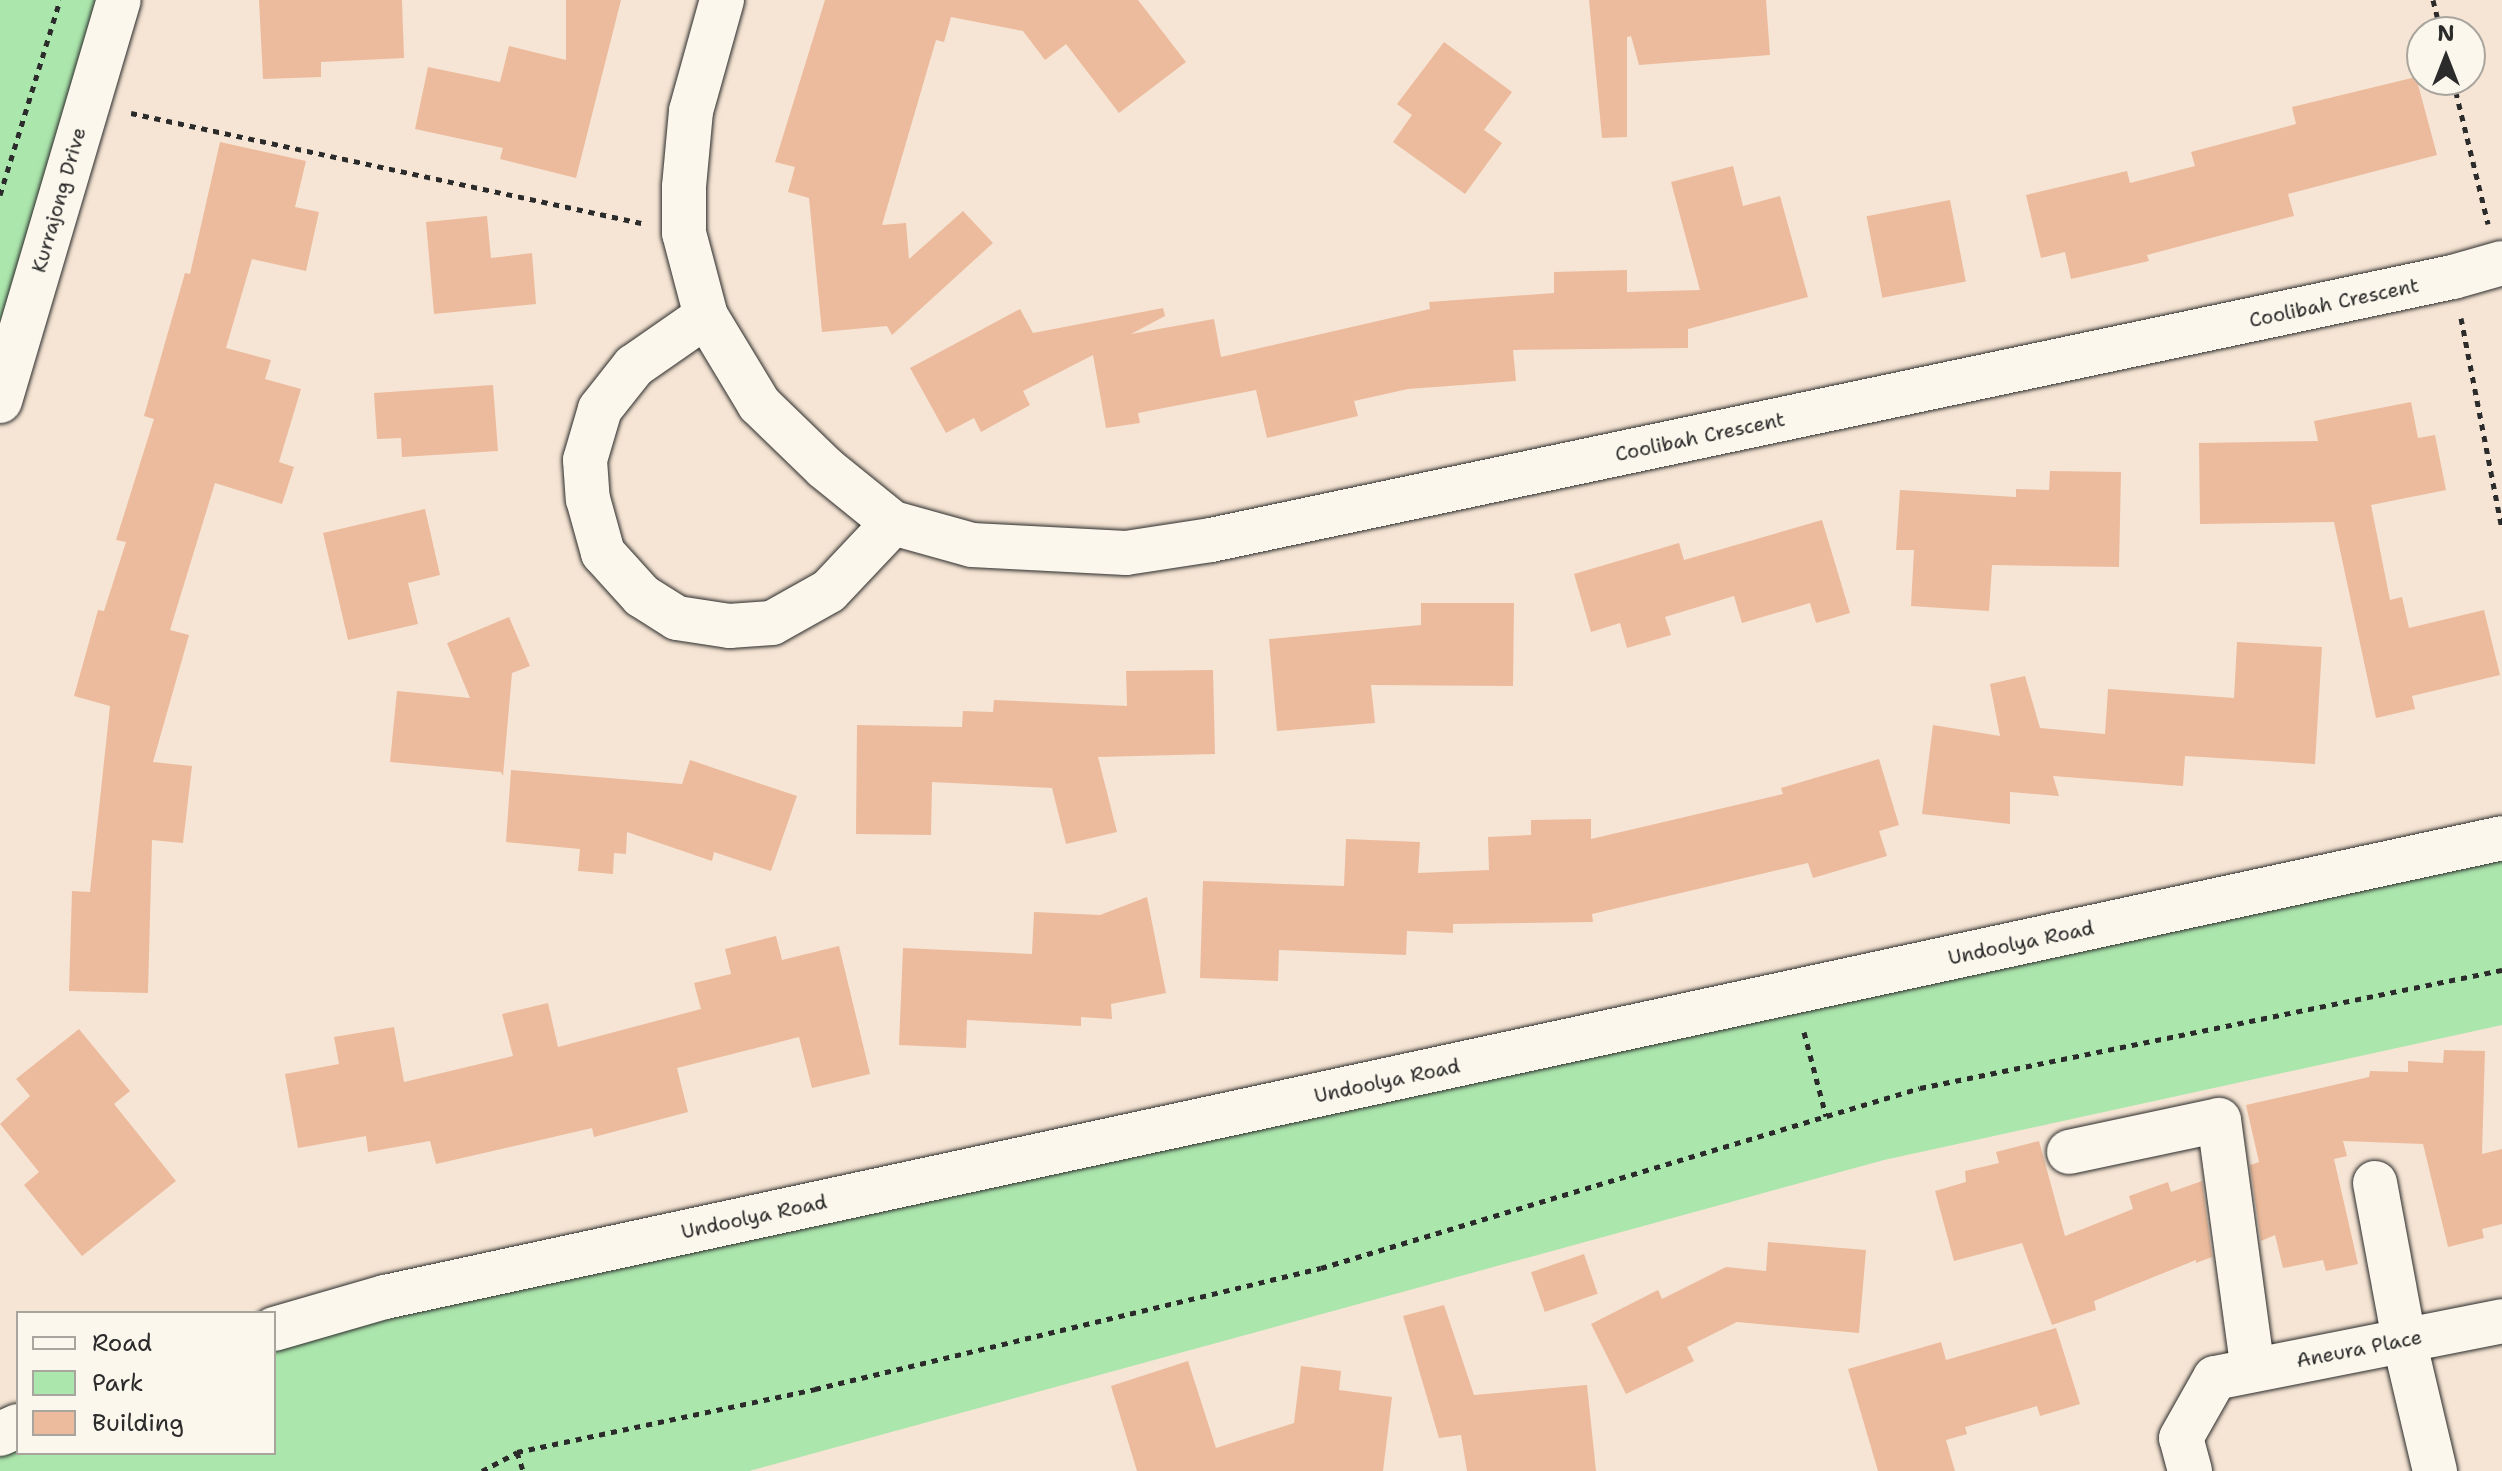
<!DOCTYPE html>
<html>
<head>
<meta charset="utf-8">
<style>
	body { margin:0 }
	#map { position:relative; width:2502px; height:1471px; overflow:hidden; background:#f6e5d4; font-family:"Shantell Sans",sans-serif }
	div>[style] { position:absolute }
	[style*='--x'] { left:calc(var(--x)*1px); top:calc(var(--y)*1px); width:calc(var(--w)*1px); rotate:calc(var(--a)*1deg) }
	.green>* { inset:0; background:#abe6ac }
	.building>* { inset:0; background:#ecbb9d; transform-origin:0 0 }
	.path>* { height:5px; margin-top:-2.5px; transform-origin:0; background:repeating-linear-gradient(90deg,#2b2b2b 0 6px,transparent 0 12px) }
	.roads { filter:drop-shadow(0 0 2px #2b2b2b) drop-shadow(0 0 2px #2b2b2b) }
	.minor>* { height:44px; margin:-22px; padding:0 22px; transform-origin:22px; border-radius:22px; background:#fbf7ec }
	.major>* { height:44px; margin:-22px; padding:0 22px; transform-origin:22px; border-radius:22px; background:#fbf7ec }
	span { translate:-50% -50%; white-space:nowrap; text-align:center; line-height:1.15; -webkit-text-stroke:6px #fbf7ec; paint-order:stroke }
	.street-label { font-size:20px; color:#2b2b2b }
	.legend { position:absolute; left:16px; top:1311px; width:260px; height:144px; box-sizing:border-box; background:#fbf7ec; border:2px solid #a8a59f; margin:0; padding:10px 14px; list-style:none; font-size:24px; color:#2b2b2b }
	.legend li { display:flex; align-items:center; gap:16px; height:40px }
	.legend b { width:40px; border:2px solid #a8a59f }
	.north { position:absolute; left:2406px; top:16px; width:80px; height:80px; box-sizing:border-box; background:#fbf7ec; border:2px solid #a8a59f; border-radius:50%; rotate:0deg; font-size:22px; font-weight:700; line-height:32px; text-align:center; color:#2b2b2b }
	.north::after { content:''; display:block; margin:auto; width:28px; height:36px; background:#2b2b2b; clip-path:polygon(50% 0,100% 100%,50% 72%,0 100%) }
</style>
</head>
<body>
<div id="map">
	<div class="green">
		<i style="clip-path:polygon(0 0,119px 0,0 401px)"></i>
		<i style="clip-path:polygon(2502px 838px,2502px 1025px,1884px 1160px,749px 1471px,0 1471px,0 1434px,18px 1426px,18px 1453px,274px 1453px,274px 1333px)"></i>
	</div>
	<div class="building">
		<i style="clip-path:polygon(259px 0,402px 0,404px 58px,321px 62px,321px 77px,263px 79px)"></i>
		<i style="clip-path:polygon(566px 0,621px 0,576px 178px,500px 159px,503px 148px,415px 129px,428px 67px,500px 82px,509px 46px,566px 60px)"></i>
		<i style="clip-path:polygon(825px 0,1138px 0,1186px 62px,1119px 113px,1066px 44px,1045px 60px,1023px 31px,951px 17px,944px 42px,936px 40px,882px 225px,906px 223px,909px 259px,963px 211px,993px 243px,892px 335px,887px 326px,822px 332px,809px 198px,788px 192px,795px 167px,775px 162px)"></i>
		<i style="clip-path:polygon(1589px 0,1766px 0,1770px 55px,1639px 65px,1631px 36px,1627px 37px,1627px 137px,1602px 138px)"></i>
		<i style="clip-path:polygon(1444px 42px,1512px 92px,1484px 130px,1502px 143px,1465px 194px,1393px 142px,1412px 115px,1397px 104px)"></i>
		<i style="clip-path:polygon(2416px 77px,2437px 155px,2288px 194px,2294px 216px,2147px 255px,2149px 261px,2071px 279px,2065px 252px,2041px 258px,2026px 195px,2127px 171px,2130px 183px,2195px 166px,2191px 152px,2296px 124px,2292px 107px)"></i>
		<i style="clip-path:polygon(220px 142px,306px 161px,295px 207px,319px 212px,306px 271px,252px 259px,226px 348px,271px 360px,265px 379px,301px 389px,279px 462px,294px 467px,282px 504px,215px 483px,170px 630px,189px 635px,153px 762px,192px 766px,183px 843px,152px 840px,148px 993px,69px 991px,72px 891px,90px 892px,110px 706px,74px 696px,98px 610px,104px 611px,126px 542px,116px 540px,154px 419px,144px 416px,185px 273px,190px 274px)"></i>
		<i style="clip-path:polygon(1733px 166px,1743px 206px,1780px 196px,1808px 297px,1688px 329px,1688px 348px,1513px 350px,1516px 381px,1408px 389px,1354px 401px,1358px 416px,1267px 438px,1256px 390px,1138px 413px,1140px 423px,1106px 428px,1093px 355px,1023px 391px,1030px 405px,981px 432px,974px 418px,946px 433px,910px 368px,1020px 309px,1033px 333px,1163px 308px,1165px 316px,1131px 334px,1214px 319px,1221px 357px,1430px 309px,1429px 302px,1554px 293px,1554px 272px,1627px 270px,1627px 292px,1700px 290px,1671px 182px)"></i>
		<i style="left:1950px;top:200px;width:83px;height:85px;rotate:79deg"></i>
		<i style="clip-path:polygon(487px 216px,491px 258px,532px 253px,536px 304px,434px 314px,426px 222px)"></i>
		<i style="clip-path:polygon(493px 385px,498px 451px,402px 457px,401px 438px,377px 439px,374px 393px)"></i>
		<i style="clip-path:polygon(2411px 402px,2418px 438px,2435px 435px,2446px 490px,2371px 505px,2390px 600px,2402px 597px,2409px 628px,2484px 610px,2500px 675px,2412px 696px,2415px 709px,2376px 718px,2334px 522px,2200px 524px,2199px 443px,2318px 441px,2314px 421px)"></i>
		<i style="clip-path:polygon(2050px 471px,2121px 472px,2119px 567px,1992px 565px,1989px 611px,1911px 606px,1914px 550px,1896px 550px,1900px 490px,2016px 497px,2016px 489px,2049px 490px)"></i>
		<i style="clip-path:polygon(425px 509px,440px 575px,408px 583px,418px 624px,348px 640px,323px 533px)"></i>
		<i style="clip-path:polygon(1822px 520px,1850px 613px,1816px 623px,1810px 603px,1742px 623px,1734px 596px,1665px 617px,1671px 635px,1627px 648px,1620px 623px,1591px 632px,1574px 574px,1679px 543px,1684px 560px)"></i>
		<i style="clip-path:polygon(1421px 603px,1514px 603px,1513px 686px,1371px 685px,1375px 723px,1277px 731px,1269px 639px,1421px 625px)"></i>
		<i style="clip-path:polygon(509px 617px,530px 666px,512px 673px,503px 776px,501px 772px,390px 762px,397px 691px,470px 698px,447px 643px)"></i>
		<i style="clip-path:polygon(2237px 642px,2322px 647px,2315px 764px,2185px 756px,2183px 786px,2053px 776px,2059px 796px,2010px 792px,2010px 824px,1922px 814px,1933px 725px,2000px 736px,1990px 684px,2025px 676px,2040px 728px,2105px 734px,2108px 689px,2234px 698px)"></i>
		<i style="clip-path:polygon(1213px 670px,1215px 754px,1098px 757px,1117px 832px,1066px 844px,1052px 788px,932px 782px,931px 835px,856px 834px,857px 725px,962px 727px,963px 711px,993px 712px,994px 700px,1127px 706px,1126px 671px)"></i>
		<i style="clip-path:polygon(1879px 759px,1899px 825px,1879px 831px,1887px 856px,1813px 878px,1808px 863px,1592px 914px,1593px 922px,1453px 924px,1453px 933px,1407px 931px,1406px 955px,1279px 950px,1278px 981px,1200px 978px,1203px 881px,1344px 886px,1346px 839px,1420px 842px,1418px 873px,1489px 870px,1488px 837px,1531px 835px,1531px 820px,1591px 819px,1591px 839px,1783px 794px,1781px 788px)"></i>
		<i style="clip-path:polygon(690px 760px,797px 796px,771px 871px,714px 852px,712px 861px,627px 832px,626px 854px,614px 853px,613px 874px,578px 871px,580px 849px,506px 842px,511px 770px,682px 784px)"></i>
		<i style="clip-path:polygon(1147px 897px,1166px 993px,1111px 1004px,1112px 1019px,1081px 1017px,1081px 1026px,967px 1020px,966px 1048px,899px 1045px,903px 948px,1032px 954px,1034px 912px,1100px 915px)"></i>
		<i style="clip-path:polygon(776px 936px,782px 960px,839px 946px,870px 1074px,812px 1088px,799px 1037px,677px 1068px,688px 1112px,594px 1137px,592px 1128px,436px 1164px,430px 1141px,368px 1152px,366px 1136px,298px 1148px,285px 1074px,339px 1064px,334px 1037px,394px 1027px,404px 1082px,513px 1056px,502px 1014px,548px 1003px,558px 1047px,701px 1009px,694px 983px,731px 974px,725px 949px)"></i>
		<i style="clip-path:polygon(79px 1029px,130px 1091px,114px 1104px,176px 1181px,82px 1256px,24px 1185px,39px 1172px,0 1124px,30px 1096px,16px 1079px)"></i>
		<i style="clip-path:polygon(2444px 1050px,2485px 1051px,2482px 1154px,2502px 1149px,2502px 1224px,2482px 1229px,2484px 1238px,2448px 1247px,2423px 1144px,2343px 1141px,2347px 1156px,2334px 1159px,2358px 1264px,2326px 1271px,2323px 1260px,2283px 1268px,2275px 1235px,2261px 1241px,2250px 1165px,2259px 1162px,2246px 1105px,2369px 1077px,2370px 1071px,2408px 1072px,2408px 1061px,2443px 1063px)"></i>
		<i style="clip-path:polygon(2039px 1141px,2065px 1236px,2133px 1209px,2129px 1196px,2168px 1182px,2171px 1192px,2202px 1181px,2212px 1257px,2196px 1263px,2196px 1260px,2094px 1301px,2096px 1310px,2052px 1325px,2022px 1243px,1954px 1261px,1935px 1191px,1966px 1182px,1965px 1171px,1999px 1163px,1996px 1152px)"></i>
		<i style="clip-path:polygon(1768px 1242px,1866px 1250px,1859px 1333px,1737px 1322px,1687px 1347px,1694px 1361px,1626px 1394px,1591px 1324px,1658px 1290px,1662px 1299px,1726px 1267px,1766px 1271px)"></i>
		<i style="left:1584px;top:1254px;width:42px;height:56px;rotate:71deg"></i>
		<i style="clip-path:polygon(1444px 1305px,1474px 1395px,1587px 1385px,1596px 1471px,1467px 1471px,1461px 1435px,1439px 1438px,1403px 1316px)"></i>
		<i style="clip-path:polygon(2056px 1328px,2080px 1404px,2040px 1416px,2037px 1406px,1965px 1427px,1967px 1434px,1946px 1440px,1955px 1471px,1878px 1471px,1848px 1369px,1941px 1342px,1946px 1360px)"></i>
		<i style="clip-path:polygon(1188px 1361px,1216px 1448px,1294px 1423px,1301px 1366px,1341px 1371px,1339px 1390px,1392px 1397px,1383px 1471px,1137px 1471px,1111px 1386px)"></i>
	</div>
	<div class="path">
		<i style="--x:2433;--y:0;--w:33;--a:76"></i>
		<i style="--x:2453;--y:80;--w:148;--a:76.3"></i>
		<i style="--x:131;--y:113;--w:522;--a:12.17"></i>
		<i style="--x:0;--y:195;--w:204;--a:-72.9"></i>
		<i style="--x:2461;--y:318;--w:215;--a:79"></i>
		<i style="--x:1804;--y:1032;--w:87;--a:75.3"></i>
		<i style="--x:517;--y:1452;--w:20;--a:72"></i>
		<i style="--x:482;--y:1471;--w:40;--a:-28"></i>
		<i style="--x:517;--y:1452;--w:305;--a:-11.9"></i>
		<i style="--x:815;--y:1389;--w:520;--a:-13.45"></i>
		<i style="--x:1321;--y:1268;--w:625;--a:-16.73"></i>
		<i style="--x:1920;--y:1088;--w:594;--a:-11.46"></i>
	</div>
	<div class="roads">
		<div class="minor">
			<i style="--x:722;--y:0;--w:115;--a:105.6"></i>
			<i style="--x:691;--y:111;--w:76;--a:95.3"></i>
			<i style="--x:684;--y:187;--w:46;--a:90"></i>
			<i style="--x:684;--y:233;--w:86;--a:75.2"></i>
			<i style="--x:706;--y:316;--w:103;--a:58.9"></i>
			<i style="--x:759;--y:404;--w:92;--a:44.1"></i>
			<i style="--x:825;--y:468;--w:87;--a:39"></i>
			<i style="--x:893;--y:523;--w:82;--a:15.6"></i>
			<i style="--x:972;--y:545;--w:154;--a:3"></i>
			<i style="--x:1126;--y:553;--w:86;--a:-8.7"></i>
			<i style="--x:1211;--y:540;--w:1270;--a:-11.96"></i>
			<i style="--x:2453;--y:277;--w:51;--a:-15.9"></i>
			<i style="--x:706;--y:316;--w:88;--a:145.2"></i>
			<i style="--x:634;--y:366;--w:55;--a:128.3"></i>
			<i style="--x:600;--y:409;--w:53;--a:106.4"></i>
			<i style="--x:585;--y:460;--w:39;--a:86"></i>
			<i style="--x:588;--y:499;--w:56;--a:74.5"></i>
			<i style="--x:603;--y:553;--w:58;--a:47.8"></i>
			<i style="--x:642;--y:596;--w:41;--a:32.2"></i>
			<i style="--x:677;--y:618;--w:53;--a:8.7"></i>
			<i style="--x:729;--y:626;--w:43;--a:-4"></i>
			<i style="--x:772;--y:623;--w:65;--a:-29.3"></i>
			<i style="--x:829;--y:591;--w:93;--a:-46.7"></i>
			<i style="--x:0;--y:401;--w:418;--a:-73.5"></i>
			<i style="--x:2069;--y:1152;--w:153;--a:-12"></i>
			<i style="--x:2219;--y:1120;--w:252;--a:82.3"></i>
			<i style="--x:2375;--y:1183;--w:160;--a:79.5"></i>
			<i style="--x:2404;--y:1340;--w:135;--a:76.7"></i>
			<i style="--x:2190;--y:1471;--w:34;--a:-105"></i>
			<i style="--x:2181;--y:1438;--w:69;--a:-60.5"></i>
			<i style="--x:2215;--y:1378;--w:293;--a:-11.2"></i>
		</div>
		<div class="major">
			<i style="--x:274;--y:1329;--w:116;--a:-16.1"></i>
			<i style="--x:385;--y:1297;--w:2166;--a:-12.23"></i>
			<i style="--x:0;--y:1434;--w:20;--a:-24"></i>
		</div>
	</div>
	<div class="street-label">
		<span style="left:59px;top:200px;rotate:-74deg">Kurrajong Drive</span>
		<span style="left:2334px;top:303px;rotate:-12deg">Coolibah Crescent</span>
		<span style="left:1700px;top:437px;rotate:-12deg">Coolibah Crescent</span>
		<span style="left:2021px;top:943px;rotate:-12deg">Undoolya Road</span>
		<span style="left:1387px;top:1081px;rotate:-12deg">Undoolya Road</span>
		<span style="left:754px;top:1217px;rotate:-12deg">Undoolya Road</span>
		<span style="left:2359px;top:1349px;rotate:-11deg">Aneura Place</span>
	</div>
	<ul class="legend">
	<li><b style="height:10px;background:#fbf7ec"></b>Road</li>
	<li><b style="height:22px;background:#abe6ac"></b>Park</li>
	<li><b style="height:22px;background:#ecbb9d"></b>Building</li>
	</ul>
	<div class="north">N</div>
</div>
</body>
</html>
